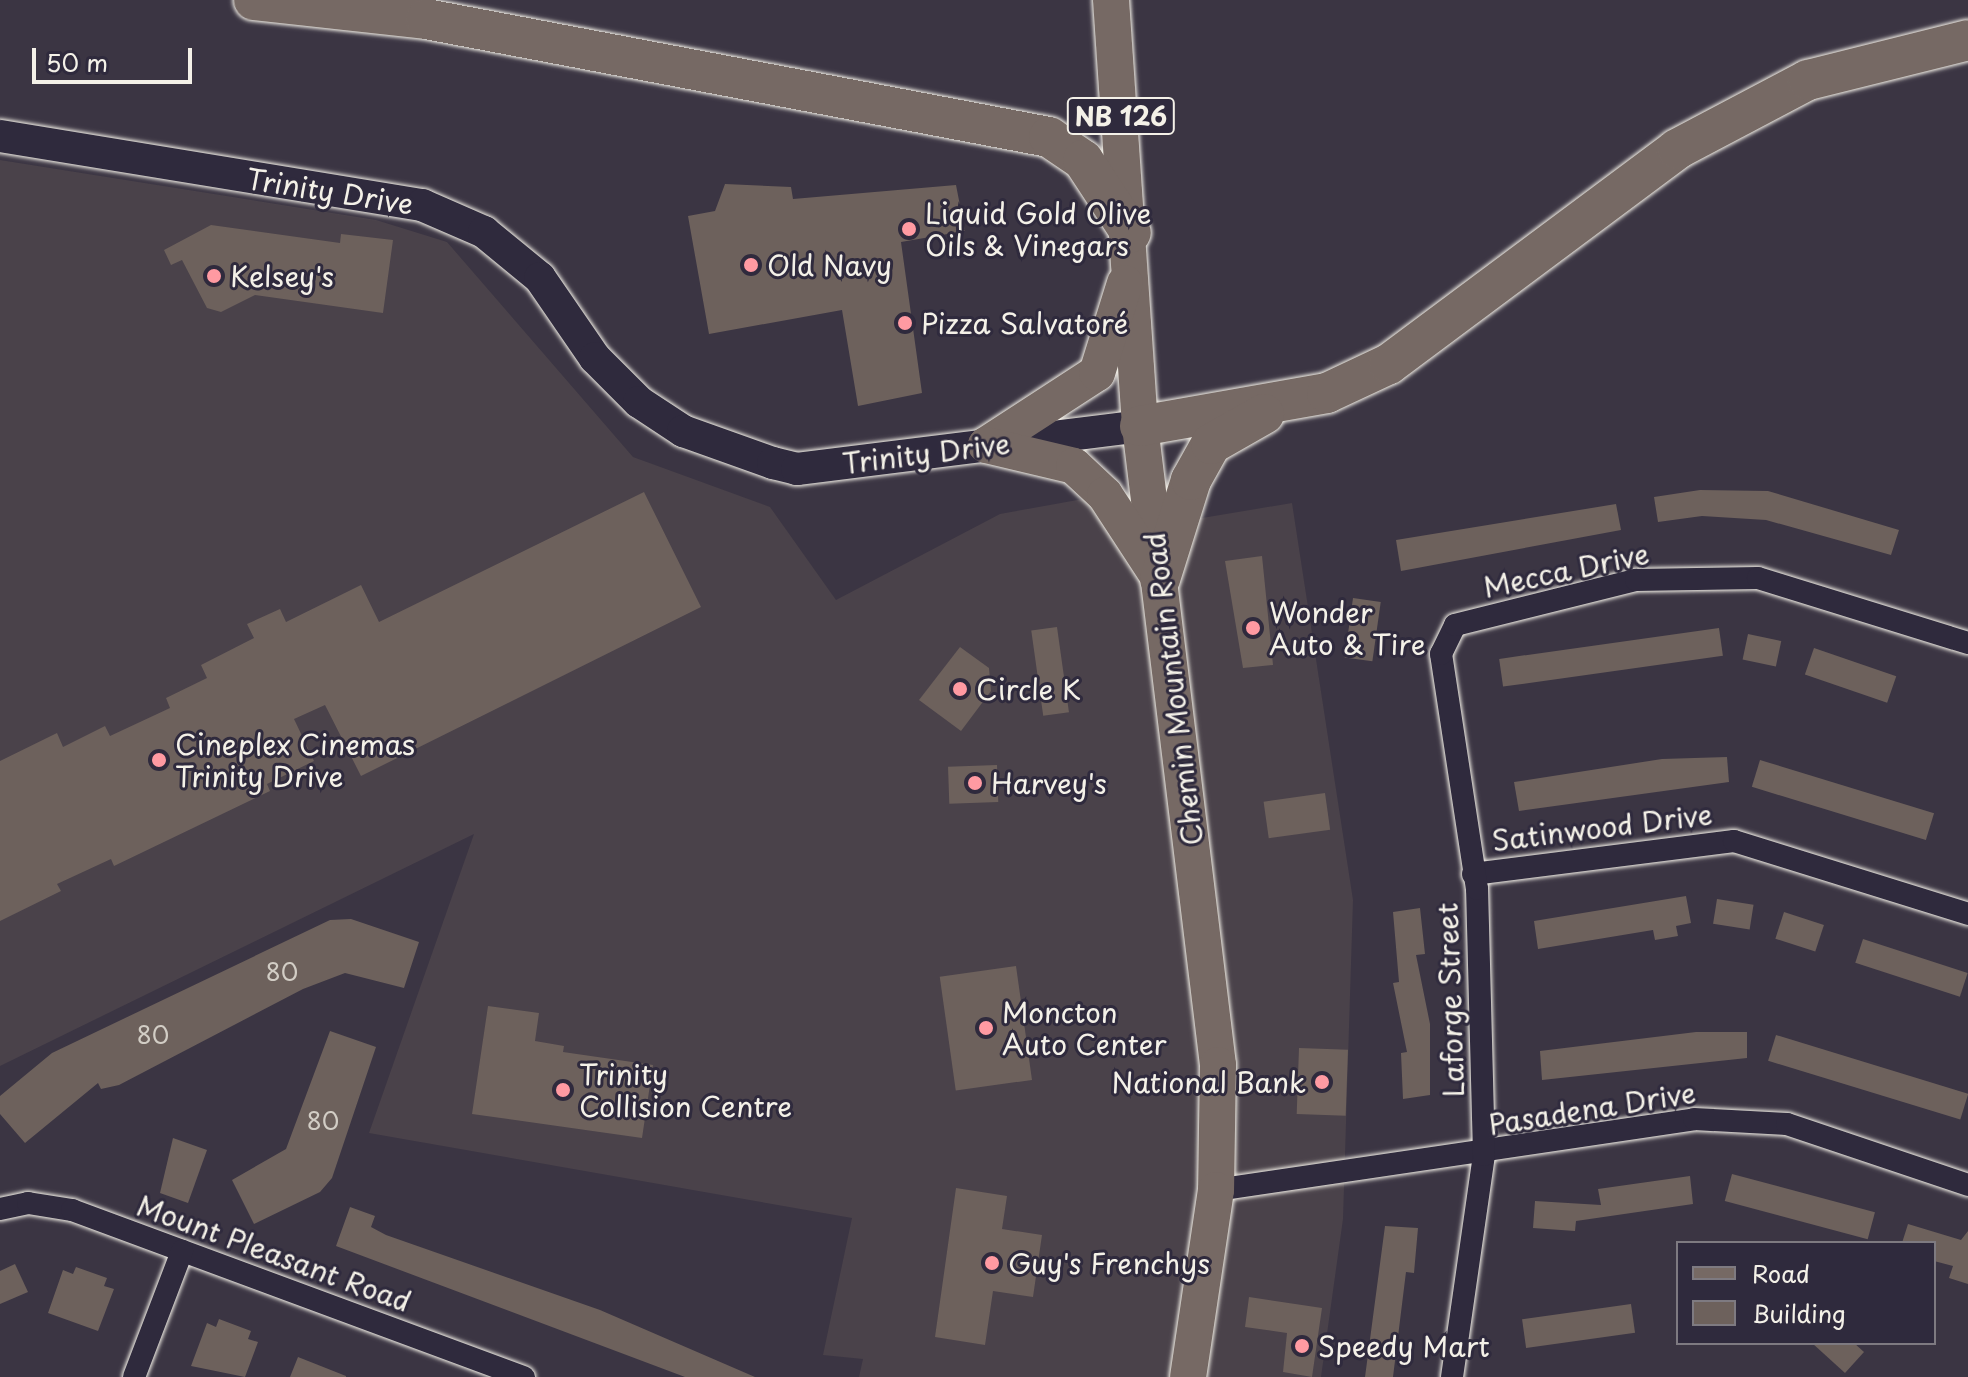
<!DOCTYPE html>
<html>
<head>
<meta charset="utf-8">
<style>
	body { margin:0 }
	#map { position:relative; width:1968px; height:1377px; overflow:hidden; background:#3b3543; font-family:"Playpen Sans",sans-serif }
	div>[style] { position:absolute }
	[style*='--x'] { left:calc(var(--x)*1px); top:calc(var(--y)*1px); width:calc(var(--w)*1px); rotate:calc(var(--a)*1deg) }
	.built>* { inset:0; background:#4a424a }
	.building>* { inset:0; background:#6d615c; transform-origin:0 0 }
	.roads { filter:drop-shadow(0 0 2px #f4f1e8) drop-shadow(0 0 2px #f4f1e8) }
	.street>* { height:22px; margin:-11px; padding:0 11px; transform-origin:11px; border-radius:11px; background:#2f2a3d }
	.secondary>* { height:32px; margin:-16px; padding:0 16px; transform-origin:16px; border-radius:16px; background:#2f2a3d }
	.primary>* { height:36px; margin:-18px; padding:0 18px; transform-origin:18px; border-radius:18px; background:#766964 }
	.highway>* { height:40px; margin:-20px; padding:0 20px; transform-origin:20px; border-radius:20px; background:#766964 }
	.dots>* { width:22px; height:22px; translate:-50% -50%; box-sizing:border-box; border:4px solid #2f2a3d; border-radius:50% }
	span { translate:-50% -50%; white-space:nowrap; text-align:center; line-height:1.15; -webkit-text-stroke:6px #2f2a3d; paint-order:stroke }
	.number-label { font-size:24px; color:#d2cdc5 }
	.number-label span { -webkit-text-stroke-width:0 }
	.shield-label span { padding:2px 6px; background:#2f2a3d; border:2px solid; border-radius:6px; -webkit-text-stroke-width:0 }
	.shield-label { font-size:26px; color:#f4f1e8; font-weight:700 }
	.street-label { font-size:28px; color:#f4f1e8 }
	.poi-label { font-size:28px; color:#f4f1e8 }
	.left { translate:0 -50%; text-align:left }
	.right { translate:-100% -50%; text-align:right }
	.legend { position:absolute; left:1676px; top:1241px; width:260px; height:104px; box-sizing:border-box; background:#2f2a3d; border:2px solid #7e7a81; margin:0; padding:10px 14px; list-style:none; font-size:24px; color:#f4f1e8 }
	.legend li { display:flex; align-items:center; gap:16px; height:40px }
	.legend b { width:40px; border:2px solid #7e7a81 }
	.scale { position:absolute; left:32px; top:48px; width:160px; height:36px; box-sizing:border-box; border:4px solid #f4f1e8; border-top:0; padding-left:10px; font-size:24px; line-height:28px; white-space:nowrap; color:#f4f1e8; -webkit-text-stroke:6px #2f2a3d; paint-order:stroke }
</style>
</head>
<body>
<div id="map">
	<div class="built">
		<i style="clip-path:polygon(0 160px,376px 220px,447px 242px,633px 457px,770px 507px,836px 600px,1000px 514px,1105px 495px,1178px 522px,1292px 503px,1353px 900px,1343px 1219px,1321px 1377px,859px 1377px,863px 1359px,823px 1355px,852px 1218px,369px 1133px,474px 834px,0 1066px)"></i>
	</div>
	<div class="building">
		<i style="clip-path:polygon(725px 184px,791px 187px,793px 199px,956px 185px,965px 231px,901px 242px,922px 393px,858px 406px,842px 310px,709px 334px,688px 216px,715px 211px)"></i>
		<i style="clip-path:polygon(211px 225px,340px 243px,341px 234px,393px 240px,383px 313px,255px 295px,221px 312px,207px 308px,182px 260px,171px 265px,164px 250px)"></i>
		<i style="clip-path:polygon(1700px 490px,1768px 491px,1899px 530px,1891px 555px,1766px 520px,1702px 516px,1658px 522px,1654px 497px)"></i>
		<i style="clip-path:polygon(644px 492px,701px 607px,361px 776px,325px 705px,294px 719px,314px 761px,267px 784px,270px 791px,114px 866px,111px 859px,57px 884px,61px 891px,0 921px,0 761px,57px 733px,63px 747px,105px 726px,110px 736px,170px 708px,166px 698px,207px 678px,201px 665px,254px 638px,247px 624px,280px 609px,286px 622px,361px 585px,379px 622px)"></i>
		<i style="clip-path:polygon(1616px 504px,1621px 530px,1401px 571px,1396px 540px)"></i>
		<i style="clip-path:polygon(1262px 556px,1273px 665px,1243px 668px,1225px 561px)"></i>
		<i style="left:1353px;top:598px;width:28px;height:60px;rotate:8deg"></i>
		<i style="left:1057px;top:627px;width:86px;height:26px;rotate:82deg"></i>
		<i style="left:1719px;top:628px;width:28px;height:222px;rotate:82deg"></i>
		<i style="left:1748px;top:634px;width:34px;height:26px;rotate:12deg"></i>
		<i style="clip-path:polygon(960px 647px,989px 668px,991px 691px,961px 731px,919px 700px)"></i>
		<i style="left:1814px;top:648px;width:87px;height:28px;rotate:19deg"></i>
		<i style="clip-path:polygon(1727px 757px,1729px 782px,1519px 811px,1514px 782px,1662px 759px)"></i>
		<i style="left:1760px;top:760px;width:182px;height:28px;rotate:17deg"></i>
		<i style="left:997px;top:765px;width:37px;height:49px;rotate:88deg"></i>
		<i style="left:1325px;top:793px;width:37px;height:62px;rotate:82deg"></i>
		<i style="clip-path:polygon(1686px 896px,1691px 923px,1676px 926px,1678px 936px,1655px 940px,1653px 930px,1538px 949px,1534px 921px)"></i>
		<i style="left:1717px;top:899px;width:37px;height:25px;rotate:9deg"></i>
		<i style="clip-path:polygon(1420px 908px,1425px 954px,1416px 955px,1430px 1024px,1430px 1095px,1403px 1099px,1401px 1053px,1407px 1052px,1393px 983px,1399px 982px,1393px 912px)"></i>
		<i style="left:1784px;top:912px;width:42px;height:28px;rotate:18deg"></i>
		<i style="clip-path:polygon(351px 919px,419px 942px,404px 988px,345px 973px,303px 989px,119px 1085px,101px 1089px,98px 1083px,25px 1143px,0 1114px,0 1096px,52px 1053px,330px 920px)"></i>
		<i style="left:1863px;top:939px;width:110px;height:25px;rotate:18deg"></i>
		<i style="left:1016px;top:966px;width:115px;height:77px;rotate:82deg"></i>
		<i style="clip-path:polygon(488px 1006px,539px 1013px,535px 1041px,564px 1046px,563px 1052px,653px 1065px,642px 1138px,472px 1114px)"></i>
		<i style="clip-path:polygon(330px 1031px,376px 1047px,332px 1178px,320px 1192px,254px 1224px,232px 1180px,286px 1149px)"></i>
		<i style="clip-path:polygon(1696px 1032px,1747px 1032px,1747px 1058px,1542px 1080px,1540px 1051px)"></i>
		<i style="left:1776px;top:1035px;width:201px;height:27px;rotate:17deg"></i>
		<i style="left:1299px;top:1048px;width:49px;height:66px;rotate:2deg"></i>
		<i style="clip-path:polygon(173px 1138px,207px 1150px,188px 1203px,160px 1193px)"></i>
		<i style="left:1732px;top:1174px;width:148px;height:28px;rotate:15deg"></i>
		<i style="clip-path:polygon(1690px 1176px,1693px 1204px,1576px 1221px,1575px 1231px,1533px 1228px,1535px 1201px,1601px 1205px,1598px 1189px)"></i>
		<i style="clip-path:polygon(956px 1188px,1007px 1196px,1002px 1229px,1042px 1235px,1033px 1297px,993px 1291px,985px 1345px,935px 1337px)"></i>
		<i style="clip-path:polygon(350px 1207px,375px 1216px,371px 1227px,386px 1235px,600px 1310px,755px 1377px,685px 1377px,336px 1246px)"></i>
		<i style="clip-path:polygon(1908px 1224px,1961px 1240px,1968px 1231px,1968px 1284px,1949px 1278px,1953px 1266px,1934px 1261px,1934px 1243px,1902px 1243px)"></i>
		<i style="clip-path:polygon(1385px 1226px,1418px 1228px,1414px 1273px,1406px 1272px,1393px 1377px,1365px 1377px)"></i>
		<i style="clip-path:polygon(15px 1264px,28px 1292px,0 1304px,0 1271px)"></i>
		<i style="clip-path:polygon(76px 1267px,107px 1278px,104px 1286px,114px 1289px,98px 1331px,48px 1313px,63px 1270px,73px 1274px)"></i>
		<i style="clip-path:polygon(1249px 1297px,1322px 1308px,1312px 1377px,1283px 1372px,1287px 1333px,1245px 1327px)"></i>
		<i style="left:1631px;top:1304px;width:29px;height:110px;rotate:82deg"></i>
		<i style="clip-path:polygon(219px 1319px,251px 1331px,248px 1339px,258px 1342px,245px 1377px,191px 1366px,207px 1323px,216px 1327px)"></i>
		<i style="clip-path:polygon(1812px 1343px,1854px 1343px,1864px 1352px,1845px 1373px)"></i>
		<i style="clip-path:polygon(298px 1357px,346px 1376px,346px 1377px,290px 1377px)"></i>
	</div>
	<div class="roads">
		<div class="street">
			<i style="--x:1473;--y:874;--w:263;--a:-7.2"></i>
			<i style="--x:1734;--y:841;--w:245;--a:17.3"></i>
			<i style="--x:1216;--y:1190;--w:483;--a:-8.4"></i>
			<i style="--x:1694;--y:1119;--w:93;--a:3.1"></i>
			<i style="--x:1787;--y:1124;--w:191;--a:18.6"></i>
			<i style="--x:0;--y:1209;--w:29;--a:-12"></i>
			<i style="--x:28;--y:1203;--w:45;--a:9"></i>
			<i style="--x:72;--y:1210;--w:482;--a:20.3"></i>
			<i style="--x:134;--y:1377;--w:135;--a:-69.1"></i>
			<i style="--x:1452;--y:1377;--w:224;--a:-81.8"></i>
			<i style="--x:1484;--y:1155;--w:266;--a:-91.5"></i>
			<i style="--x:1477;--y:889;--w:238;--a:-98.7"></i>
			<i style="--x:1441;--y:654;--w:32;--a:-64"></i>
			<i style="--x:1455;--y:625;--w:187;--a:-14"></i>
			<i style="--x:1636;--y:580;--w:122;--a:-0.9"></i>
			<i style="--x:1758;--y:578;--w:220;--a:17.2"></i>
		</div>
		<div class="secondary">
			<i style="--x:0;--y:136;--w:428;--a:9.3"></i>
			<i style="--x:422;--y:205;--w:68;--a:23.5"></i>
			<i style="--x:484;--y:232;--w:72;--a:39.4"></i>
			<i style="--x:540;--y:278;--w:97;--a:55.5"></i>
			<i style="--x:595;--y:358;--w:62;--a:45"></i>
			<i style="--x:639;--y:402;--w:53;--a:33.4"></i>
			<i style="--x:683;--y:431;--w:96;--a:19.6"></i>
			<i style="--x:773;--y:463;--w:25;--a:14"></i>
			<i style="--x:797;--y:469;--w:346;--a:-7.1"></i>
		</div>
		<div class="primary">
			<i style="--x:1111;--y:0;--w:427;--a:86.1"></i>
			<i style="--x:1140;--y:426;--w:644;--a:83.04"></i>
			<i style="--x:1218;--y:1065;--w:125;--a:90.9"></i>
			<i style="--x:1216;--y:1190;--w:189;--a:98.5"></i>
			<i style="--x:986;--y:445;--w:132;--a:-33"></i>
			<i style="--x:1097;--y:373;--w:94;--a:-72.7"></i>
			<i style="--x:986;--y:445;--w:90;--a:13.4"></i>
			<i style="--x:1074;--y:466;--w:42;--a:43.1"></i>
			<i style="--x:1105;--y:495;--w:90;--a:56.8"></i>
		</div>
		<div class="highway">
			<i style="--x:254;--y:0;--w:173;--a:6.3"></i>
			<i style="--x:426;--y:19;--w:634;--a:10.73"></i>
			<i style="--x:1049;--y:137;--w:41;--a:34.1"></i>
			<i style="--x:1083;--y:160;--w:87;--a:56.7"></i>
			<i style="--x:1140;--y:426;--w:190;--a:-10"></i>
			<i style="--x:1327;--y:393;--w:68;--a:-25.1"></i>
			<i style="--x:1389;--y:364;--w:359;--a:-36.7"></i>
			<i style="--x:1677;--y:149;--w:148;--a:-27.8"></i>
			<i style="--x:1808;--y:80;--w:165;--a:-14"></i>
			<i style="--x:1160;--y:579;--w:104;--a:-72.6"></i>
			<i style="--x:1191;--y:480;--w:41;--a:-60.9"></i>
			<i style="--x:1211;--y:444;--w:61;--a:-29.5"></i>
		</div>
	</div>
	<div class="dots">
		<i style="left:909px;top:229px;background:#ff9aa2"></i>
		<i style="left:751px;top:265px;background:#ff9aa2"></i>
		<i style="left:214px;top:276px;background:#ff9aa2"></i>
		<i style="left:905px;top:323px;background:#ff9aa2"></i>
		<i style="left:1253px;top:628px;background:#ff9aa2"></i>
		<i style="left:960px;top:689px;background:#ff9aa2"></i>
		<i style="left:159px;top:760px;background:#ff9aa2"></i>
		<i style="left:975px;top:783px;background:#ff9aa2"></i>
		<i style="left:986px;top:1028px;background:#ff9aa2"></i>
		<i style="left:1322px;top:1082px;background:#ff9aa2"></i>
		<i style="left:563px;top:1090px;background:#ff9aa2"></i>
		<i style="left:992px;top:1263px;background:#ff9aa2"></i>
		<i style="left:1302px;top:1346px;background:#ff9aa2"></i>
	</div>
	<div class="number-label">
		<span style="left:282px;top:972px">80</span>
		<span style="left:153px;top:1035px">80</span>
		<span style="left:323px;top:1121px">80</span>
	</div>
	<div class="shield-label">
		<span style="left:1121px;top:116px">NB 126</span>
	</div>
	<div class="street-label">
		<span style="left:330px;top:191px;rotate:9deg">Trinity Drive</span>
		<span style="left:926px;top:453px;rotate:-7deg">Trinity Drive</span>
		<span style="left:1566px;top:570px;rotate:-12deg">Mecca Drive</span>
		<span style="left:1173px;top:689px;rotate:-97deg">Chemin Mountain Road</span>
		<span style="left:1602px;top:827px;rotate:-7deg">Satinwood Drive</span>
		<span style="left:1450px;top:1000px;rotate:-92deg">Laforge Street</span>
		<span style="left:1592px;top:1108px;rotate:-9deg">Pasadena Drive</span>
		<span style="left:274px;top:1253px;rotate:20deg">Mount Pleasant Road</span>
	</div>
	<div class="poi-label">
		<span class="left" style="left:925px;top:229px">Liquid Gold Olive<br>Oils &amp; Vinegars</span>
		<span class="left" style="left:767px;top:265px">Old Navy</span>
		<span class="left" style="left:230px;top:276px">Kelsey's</span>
		<span class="left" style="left:921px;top:323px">Pizza Salvatoré</span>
		<span class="left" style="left:1269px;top:628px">Wonder<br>Auto &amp; Tire</span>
		<span class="left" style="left:976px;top:689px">Circle K</span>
		<span class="left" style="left:175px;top:760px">Cineplex Cinemas<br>Trinity Drive</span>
		<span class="left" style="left:991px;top:783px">Harvey's</span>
		<span class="left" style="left:1002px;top:1028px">Moncton<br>Auto Center</span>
		<span class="left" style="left:579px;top:1090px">Trinity<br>Collision Centre</span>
		<span class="right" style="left:1306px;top:1082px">National Bank</span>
		<span class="left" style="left:1008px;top:1263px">Guy's Frenchys</span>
		<span class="left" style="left:1318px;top:1346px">Speedy Mart</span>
	</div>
	<ul class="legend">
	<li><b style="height:10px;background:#766964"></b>Road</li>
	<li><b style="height:22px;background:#6d615c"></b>Building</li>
	</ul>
	<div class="scale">50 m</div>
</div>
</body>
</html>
